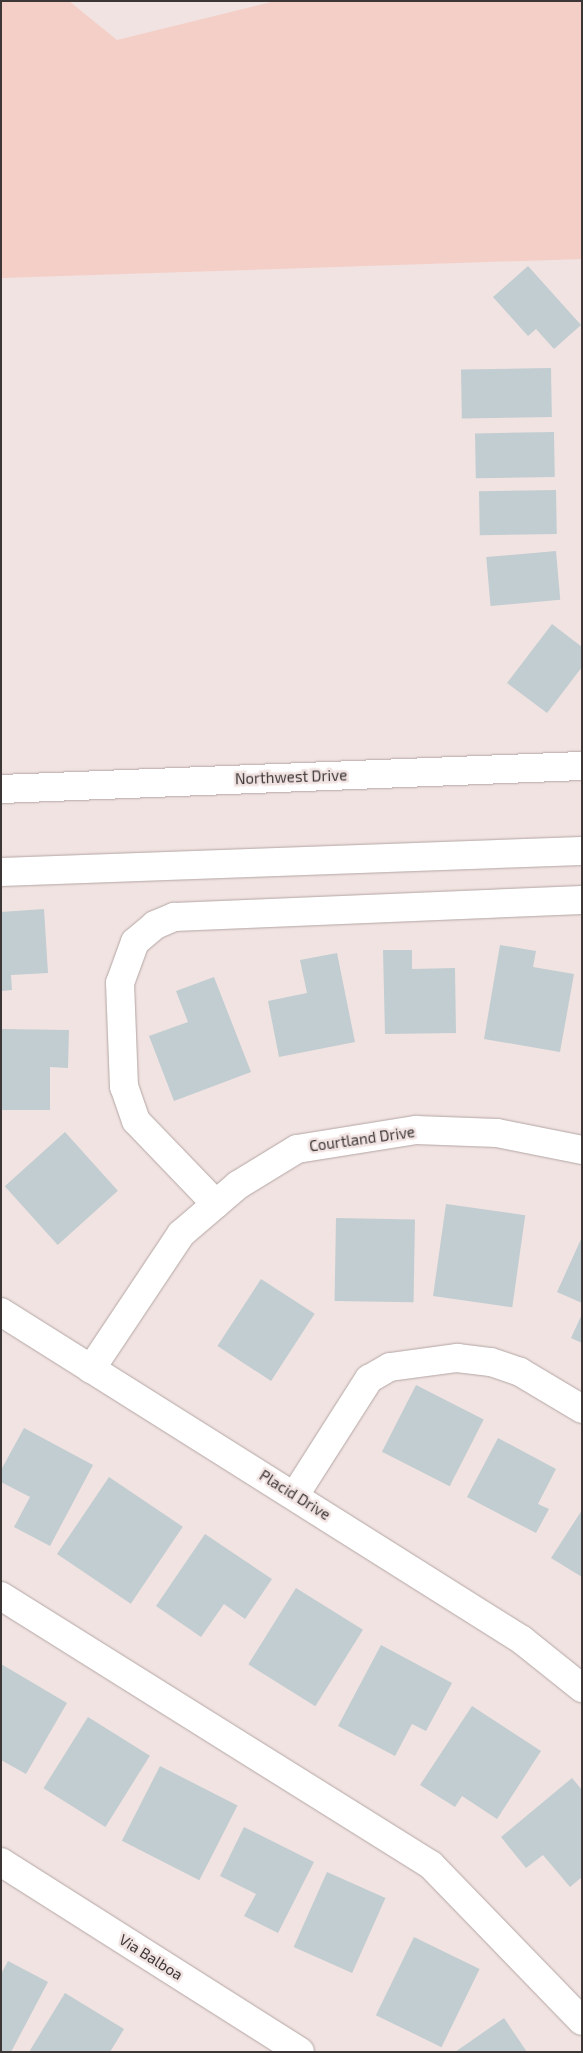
<!DOCTYPE html>
<html>
<head>
<meta charset="utf-8">
<style>
	body { margin:0 }
	#map { position:relative; width:583px; height:2053px; overflow:hidden; background:#f1e3e1; font-family:"Exo 2",sans-serif }
	div>[style] { position:absolute }
	[style*='--x'] { left:calc(var(--x)*1px); top:calc(var(--y)*1px); width:calc(var(--w)*1px); rotate:calc(var(--a)*1deg) }
	.green>* { inset:0; background:#f4cfc8 }
	.building>* { inset:0; background:#c1cdd1; transform-origin:0 0 }
	.roads { filter:drop-shadow(0 0 1px #b3a6a4) drop-shadow(0 0 1px #b3a6a4) }
	.minor>* { height:28px; margin:-14px; padding:0 14px; transform-origin:14px; border-radius:14px; background:#fff }
	.major>* { height:28px; margin:-14px; padding:0 14px; transform-origin:14px; border-radius:14px; background:#fff }
	span { translate:-50% -50%; white-space:nowrap; text-align:center; line-height:1.15; -webkit-text-stroke:5px #f1e3e1; paint-order:stroke }
	.street-label { font-size:15px; color:#3c3736 }
	.frame { position:absolute; inset:0; border:2px solid #3c3736; pointer-events:none }
</style>
</head>
<body>
<div id="map">
	<div class="green">
		<i style="clip-path:polygon(1px 1px,69px 1px,117px 40px,275px 1px,582px 1px,582px 259px,1px 278px)"></i>
	</div>
	<div class="building">
		<i style="clip-path:polygon(528px 266px,581px 325px,554px 349px,536px 329px,528px 336px,493px 297px)"></i>
		<i style="left:551px;top:368px;width:49px;height:90px;rotate:89deg"></i>
		<i style="left:554px;top:432px;width:45px;height:79px;rotate:89deg"></i>
		<i style="left:556px;top:490px;width:44px;height:77px;rotate:89deg"></i>
		<i style="left:556px;top:551px;width:49px;height:70px;rotate:85deg"></i>
		<i style="clip-path:polygon(552px 624px,582px 647px,582px 667px,547px 713px,507px 683px)"></i>
		<i style="clip-path:polygon(44px 909px,48px 973px,11px 975px,12px 990px,1px 991px,1px 912px)"></i>
		<i style="clip-path:polygon(500px 945px,536px 951px,533px 967px,574px 974px,560px 1052px,484px 1039px)"></i>
		<i style="clip-path:polygon(383px 950px,412px 950px,412px 969px,455px 968px,456px 1033px,385px 1034px)"></i>
		<i style="clip-path:polygon(337px 953px,355px 1042px,279px 1057px,268px 1001px,307px 993px,300px 960px)"></i>
		<i style="clip-path:polygon(214px 977px,251px 1072px,174px 1101px,149px 1036px,188px 1022px,176px 991px)"></i>
		<i style="clip-path:polygon(1px 1029px,69px 1030px,68px 1068px,50px 1067px,50px 1110px,1px 1110px)"></i>
		<i style="left:65px;top:1132px;width:79px;height:81px;rotate:48deg"></i>
		<i style="left:446px;top:1204px;width:80px;height:93px;rotate:8deg"></i>
		<i style="left:336px;top:1218px;width:79px;height:83px;rotate:1deg"></i>
		<i style="clip-path:polygon(582px 1237px,582px 1303px,557px 1292px)"></i>
		<i style="left:261px;top:1279px;width:64px;height:80px;rotate:33deg"></i>
		<i style="clip-path:polygon(582px 1314px,582px 1343px,571px 1338px)"></i>
		<i style="left:416px;top:1385px;width:76px;height:75px;rotate:27deg"></i>
		<i style="clip-path:polygon(24px 1428px,93px 1465px,50px 1546px,14px 1527px,30px 1497px,1px 1482px,1px 1470px)"></i>
		<i style="clip-path:polygon(498px 1438px,556px 1469px,538px 1504px,549px 1509px,536px 1533px,467px 1497px)"></i>
		<i style="left:109px;top:1477px;width:89px;height:93px;rotate:34deg"></i>
		<i style="clip-path:polygon(582px 1510px,582px 1577px,551px 1558px)"></i>
		<i style="clip-path:polygon(205px 1534px,272px 1579px,245px 1619px,224px 1604px,201px 1637px,156px 1606px)"></i>
		<i style="left:296px;top:1588px;width:79px;height:90px;rotate:32deg"></i>
		<i style="clip-path:polygon(381px 1645px,452px 1683px,426px 1731px,412px 1724px,395px 1756px,338px 1726px)"></i>
		<i style="clip-path:polygon(1px 1664px,67px 1703px,26px 1774px,1px 1760px)"></i>
		<i style="clip-path:polygon(472px 1706px,541px 1751px,497px 1819px,462px 1796px,455px 1807px,420px 1785px)"></i>
		<i style="left:88px;top:1717px;width:73px;height:84px;rotate:32deg"></i>
		<i style="left:160px;top:1766px;width:87px;height:84px;rotate:27deg"></i>
		<i style="clip-path:polygon(572px 1778px,582px 1790px,582px 1877px,570px 1887px,543px 1855px,526px 1868px,501px 1837px)"></i>
		<i style="clip-path:polygon(244px 1827px,314px 1862px,278px 1933px,244px 1916px,256px 1894px,220px 1876px)"></i>
		<i style="left:327px;top:1872px;width:64px;height:82px;rotate:24deg"></i>
		<i style="left:414px;top:1937px;width:73px;height:87px;rotate:26deg"></i>
		<i style="clip-path:polygon(8px 1961px,48px 1982px,11px 2052px,1px 2052px,1px 1974px)"></i>
		<i style="clip-path:polygon(65px 1993px,124px 2029px,110px 2052px,29px 2052px)"></i>
		<i style="clip-path:polygon(504px 2018px,527px 2052px,455px 2052px)"></i>
	</div>
	<div class="roads">
		<div class="minor">
			<i style="--x:216;--y:1204;--w:115;--a:-133.9"></i>
			<i style="--x:136;--y:1121;--w:36;--a:-109"></i>
			<i style="--x:124;--y:1087;--w:104;--a:-92.2"></i>
			<i style="--x:120;--y:983;--w:44;--a:-69.9"></i>
			<i style="--x:135;--y:942;--w:26;--a:-40"></i>
			<i style="--x:155;--y:925;--w:21;--a:-23"></i>
			<i style="--x:174;--y:917;--w:408;--a:-2.4"></i>
			<i style="--x:1;--y:1312;--w:616;--a:32.19"></i>
			<i style="--x:522;--y:1640;--w:77;--a:38.7"></i>
			<i style="--x:91;--y:1369;--w:162;--a:-56.3"></i>
			<i style="--x:181;--y:1234;--w:75;--a:-40.7"></i>
			<i style="--x:238;--y:1185;--w:69;--a:-31.4"></i>
			<i style="--x:297;--y:1149;--w:121;--a:-9.1"></i>
			<i style="--x:416;--y:1130;--w:81;--a:2.1"></i>
			<i style="--x:497;--y:1133;--w:87;--a:11.3"></i>
			<i style="--x:295;--y:1495;--w:138;--a:-57.5"></i>
			<i style="--x:369;--y:1379;--w:24;--a:-30"></i>
			<i style="--x:390;--y:1367;--w:68;--a:-7.7"></i>
			<i style="--x:457;--y:1358;--w:34;--a:7"></i>
			<i style="--x:491;--y:1362;--w:31;--a:19"></i>
			<i style="--x:520;--y:1372;--w:72;--a:30.8"></i>
			<i style="--x:1;--y:1596;--w:507;--a:32.03"></i>
			<i style="--x:431;--y:1865;--w:217;--a:45.9"></i>
			<i style="--x:1;--y:1862;--w:354;--a:32.4"></i>
		</div>
		<div class="major">
			<i style="--x:1;--y:789;--w:581;--a:-2.27"></i>
			<i style="--x:1;--y:872;--w:581;--a:-2.07"></i>
		</div>
	</div>
	<div class="street-label">
		<span style="left:291px;top:777px;rotate:-2deg">Northwest Drive</span>
		<span style="left:362px;top:1139px;rotate:-8deg">Courtland Drive</span>
		<span style="left:295px;top:1495px;rotate:32deg">Placid Drive</span>
		<span style="left:151px;top:1957px;rotate:32deg">Via Balboa</span>
	</div>
	<div class="frame"></div>
</div>
</body>
</html>
